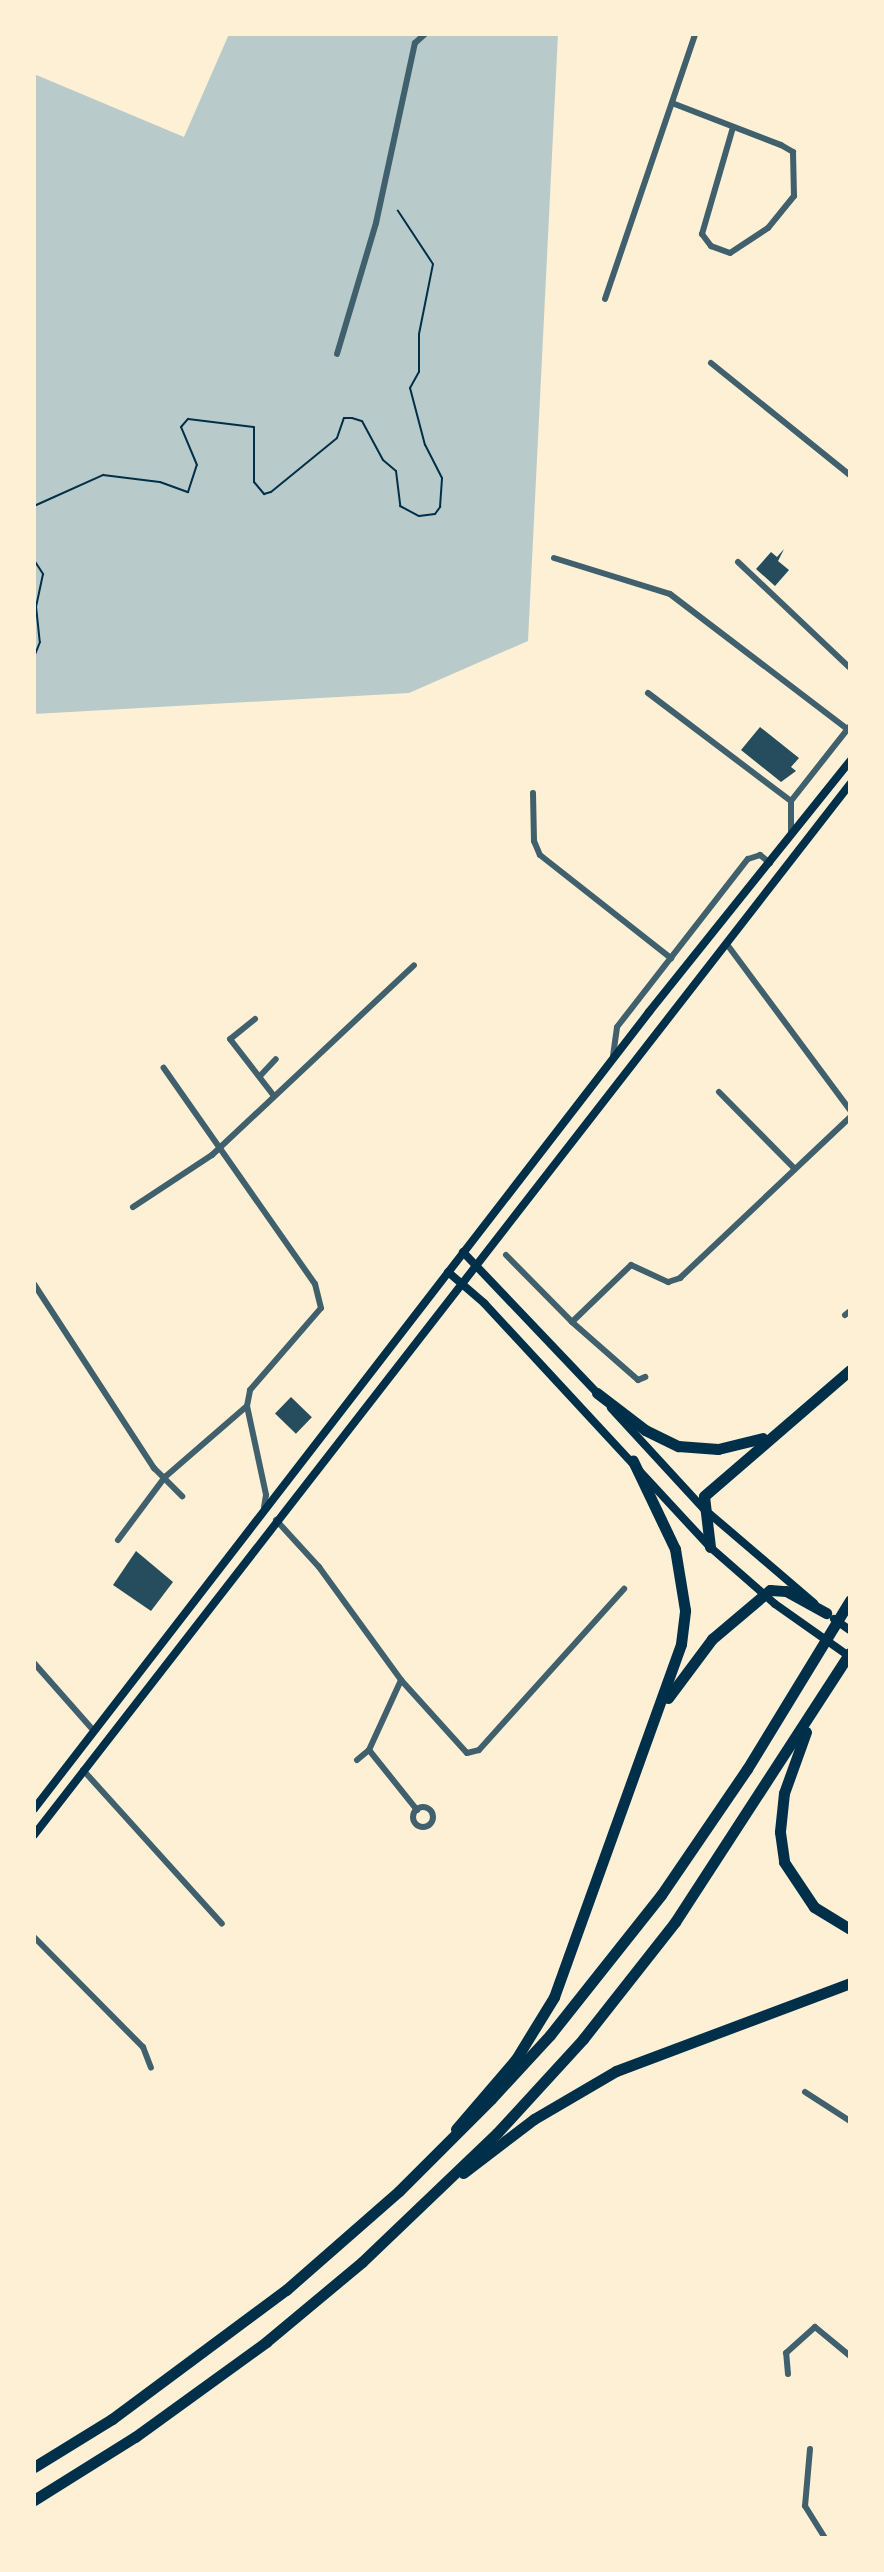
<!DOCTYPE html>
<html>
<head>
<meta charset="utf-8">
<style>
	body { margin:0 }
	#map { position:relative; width:884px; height:2572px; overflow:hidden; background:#fdf0d5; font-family:Raleway,sans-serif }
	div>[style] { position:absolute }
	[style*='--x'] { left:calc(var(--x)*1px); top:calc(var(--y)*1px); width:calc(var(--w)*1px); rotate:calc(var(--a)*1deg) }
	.green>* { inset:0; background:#b9caca }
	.building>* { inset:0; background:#264d5e; transform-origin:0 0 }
	.path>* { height:2px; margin:-1px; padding:0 1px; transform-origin:1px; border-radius:1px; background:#003049 }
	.minor>* { height:6px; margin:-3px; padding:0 3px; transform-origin:3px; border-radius:3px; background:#3f606c }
	.minor>.ring { margin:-3px; padding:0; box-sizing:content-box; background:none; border:6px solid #3f606c; border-radius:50% }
	.secondary>* { height:8px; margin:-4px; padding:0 4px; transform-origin:4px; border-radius:4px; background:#003049 }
	.motorway>* { height:11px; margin:-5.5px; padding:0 5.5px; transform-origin:5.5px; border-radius:5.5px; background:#003049 }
	span { translate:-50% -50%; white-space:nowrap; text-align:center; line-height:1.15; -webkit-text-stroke:6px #fdf0d5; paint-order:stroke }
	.frame { position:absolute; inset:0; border:36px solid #fdf0d5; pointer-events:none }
</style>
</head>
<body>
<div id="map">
	<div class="green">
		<i style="clip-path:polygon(229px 34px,558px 34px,528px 641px,409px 693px,34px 714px,34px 74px,184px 137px)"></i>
	</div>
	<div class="building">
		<i style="clip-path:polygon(784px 549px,778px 561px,789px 570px,775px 586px,756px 569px,771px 552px,777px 557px)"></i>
		<i style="clip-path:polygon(760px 727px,799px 758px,791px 767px,796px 771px,781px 782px,741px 750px)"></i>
		<i style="left:291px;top:1397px;width:29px;height:23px;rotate:44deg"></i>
		<i style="clip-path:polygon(136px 1551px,173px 1582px,151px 1611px,113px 1585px)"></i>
	</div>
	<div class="path">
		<i style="--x:34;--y:506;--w:76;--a:-24.2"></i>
		<i style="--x:103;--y:475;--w:57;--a:7"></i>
		<i style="--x:160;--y:482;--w:30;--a:20"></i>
		<i style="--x:188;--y:492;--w:28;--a:-72"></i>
		<i style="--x:197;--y:465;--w:41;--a:-112.8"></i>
		<i style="--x:181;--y:427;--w:11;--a:-49"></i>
		<i style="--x:188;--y:419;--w:66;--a:6.9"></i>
		<i style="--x:254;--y:427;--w:55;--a:90"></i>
		<i style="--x:254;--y:482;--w:16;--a:50"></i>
		<i style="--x:264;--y:494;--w:7;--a:-16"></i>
		<i style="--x:271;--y:492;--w:85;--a:-39.3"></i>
		<i style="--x:337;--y:438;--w:21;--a:-71"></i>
		<i style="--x:344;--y:418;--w:8;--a:0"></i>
		<i style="--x:352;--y:418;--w:10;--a:17"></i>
		<i style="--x:362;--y:421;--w:44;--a:61.7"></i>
		<i style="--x:383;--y:460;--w:17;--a:40"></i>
		<i style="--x:396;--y:471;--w:35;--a:83"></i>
		<i style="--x:400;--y:506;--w:21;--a:28"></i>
		<i style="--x:419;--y:516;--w:16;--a:-7"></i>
		<i style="--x:435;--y:514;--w:9;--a:-54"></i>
		<i style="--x:440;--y:507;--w:29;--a:-86"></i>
		<i style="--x:442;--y:478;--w:37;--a:-117"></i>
		<i style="--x:425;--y:445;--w:59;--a:-104.7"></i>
		<i style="--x:410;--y:388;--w:18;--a:-61"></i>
		<i style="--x:419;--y:372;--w:38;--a:-90"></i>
		<i style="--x:419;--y:334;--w:71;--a:-78.7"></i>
		<i style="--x:433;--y:264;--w:64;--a:-123.4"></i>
		<i style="--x:34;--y:560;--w:17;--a:57"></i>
		<i style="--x:43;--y:574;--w:33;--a:102"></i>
		<i style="--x:36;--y:606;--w:36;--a:84"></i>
		<i style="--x:40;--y:642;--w:16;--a:112"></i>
	</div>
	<div class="minor">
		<i style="--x:672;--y:103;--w:117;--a:21.1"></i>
		<i style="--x:781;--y:145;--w:14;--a:30"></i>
		<i style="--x:793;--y:152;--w:44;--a:88.7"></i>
		<i style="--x:794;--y:196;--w:41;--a:129.1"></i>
		<i style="--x:768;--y:228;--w:45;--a:146.7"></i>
		<i style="--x:730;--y:253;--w:20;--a:-160"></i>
		<i style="--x:711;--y:246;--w:15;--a:-127"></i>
		<i style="--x:702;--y:234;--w:111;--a:-73.8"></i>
		<i style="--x:605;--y:299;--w:280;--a:-71.2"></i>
		<i style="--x:337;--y:354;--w:137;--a:-73.4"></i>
		<i style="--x:376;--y:223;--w:184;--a:-77.8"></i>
		<i style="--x:415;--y:43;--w:13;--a:-42"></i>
		<i style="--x:711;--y:363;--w:179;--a:38.9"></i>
		<i style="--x:554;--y:558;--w:121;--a:17.2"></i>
		<i style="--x:670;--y:594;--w:223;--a:37.3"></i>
		<i style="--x:738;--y:562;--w:154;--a:43.4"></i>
		<i style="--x:648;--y:693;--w:179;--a:37.1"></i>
		<i style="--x:533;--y:793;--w:48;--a:88.8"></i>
		<i style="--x:534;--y:841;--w:15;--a:67"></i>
		<i style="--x:540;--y:855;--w:167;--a:38.2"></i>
		<i style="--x:791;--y:834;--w:33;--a:-90"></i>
		<i style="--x:791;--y:801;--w:95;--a:-51.8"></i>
		<i style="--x:726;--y:943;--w:208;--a:53.4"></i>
		<i style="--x:255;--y:1019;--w:32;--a:141"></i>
		<i style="--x:230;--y:1039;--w:72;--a:52.3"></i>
		<i style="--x:613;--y:1056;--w:29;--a:-82"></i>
		<i style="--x:617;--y:1027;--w:213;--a:-52.1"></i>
		<i style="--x:748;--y:859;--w:13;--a:-18"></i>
		<i style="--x:760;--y:855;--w:13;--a:39"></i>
		<i style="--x:260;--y:1076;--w:23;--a:-47"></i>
		<i style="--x:719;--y:1092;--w:108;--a:45.4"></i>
		<i style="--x:133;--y:1207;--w:95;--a:-33.4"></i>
		<i style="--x:212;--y:1155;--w:277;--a:-43.2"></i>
		<i style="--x:506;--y:1255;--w:94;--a:45.4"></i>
		<i style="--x:572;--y:1322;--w:88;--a:41.3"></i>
		<i style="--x:638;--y:1380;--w:8;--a:-23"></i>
		<i style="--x:34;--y:1284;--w:220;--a:56.9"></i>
		<i style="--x:154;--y:1468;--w:40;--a:45"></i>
		<i style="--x:845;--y:1315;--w:6;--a:-39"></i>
		<i style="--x:572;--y:1322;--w:82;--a:-44"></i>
		<i style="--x:631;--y:1265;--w:41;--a:24.7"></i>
		<i style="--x:668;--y:1282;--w:13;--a:-18"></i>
		<i style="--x:680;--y:1278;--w:234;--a:-43.4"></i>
		<i style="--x:247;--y:1406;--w:91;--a:77.9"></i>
		<i style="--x:266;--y:1495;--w:13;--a:99"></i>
		<i style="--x:276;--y:1520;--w:64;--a:47.5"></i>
		<i style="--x:319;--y:1567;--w:140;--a:54"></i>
		<i style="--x:401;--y:1680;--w:98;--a:47.9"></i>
		<i style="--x:467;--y:1753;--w:12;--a:-14"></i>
		<i style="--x:479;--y:1750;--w:217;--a:-48"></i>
		<i style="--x:118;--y:1540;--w:79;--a:-53.3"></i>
		<i style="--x:165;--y:1477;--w:108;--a:-40.9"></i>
		<i style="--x:247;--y:1406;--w:16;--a:-79"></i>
		<i style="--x:250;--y:1390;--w:108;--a:-49.1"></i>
		<i style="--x:321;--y:1308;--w:25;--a:-104"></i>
		<i style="--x:315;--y:1284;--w:264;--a:-125"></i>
		<i style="--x:34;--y:1663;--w:91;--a:48.6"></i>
		<i style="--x:369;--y:1750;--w:77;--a:51.3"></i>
		<i style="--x:357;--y:1760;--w:16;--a:-40"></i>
		<i style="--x:369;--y:1750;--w:77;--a:-65.4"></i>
		<i style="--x:83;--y:1770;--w:207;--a:47.9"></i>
		<i class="ring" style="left:413px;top:1807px;width:14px;height:14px"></i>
		<i style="--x:34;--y:1937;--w:155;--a:45.3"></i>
		<i style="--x:143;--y:2047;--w:22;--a:69"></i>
		<i style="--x:805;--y:2092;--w:54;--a:32.8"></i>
		<i style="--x:788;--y:2374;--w:21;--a:-95"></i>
		<i style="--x:786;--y:2353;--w:39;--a:-42"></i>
		<i style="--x:815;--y:2327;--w:45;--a:39.6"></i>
		<i style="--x:810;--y:2449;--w:57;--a:95"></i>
		<i style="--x:805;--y:2506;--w:38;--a:58"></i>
	</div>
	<div class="secondary">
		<i style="--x:463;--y:1252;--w:197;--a:46.4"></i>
		<i style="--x:448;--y:1272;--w:48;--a:40.7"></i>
		<i style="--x:484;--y:1303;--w:333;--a:47.2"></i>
		<i style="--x:710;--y:1547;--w:86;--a:41.2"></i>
		<i style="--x:775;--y:1604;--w:92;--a:35.2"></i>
		<i style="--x:611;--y:1408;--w:137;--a:47.4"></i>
		<i style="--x:704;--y:1509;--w:145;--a:40.5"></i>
		<i style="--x:834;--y:1619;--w:19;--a:35"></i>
		<i style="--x:34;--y:1809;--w:1007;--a:-52.34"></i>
		<i style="--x:649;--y:1012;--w:322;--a:-51.3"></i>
		<i style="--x:34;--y:1835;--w:1331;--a:-52.17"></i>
	</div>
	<div class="motorway">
		<i style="--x:597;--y:1393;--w:61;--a:37.6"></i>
		<i style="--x:645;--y:1430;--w:37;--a:26"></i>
		<i style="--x:678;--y:1446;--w:40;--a:4.3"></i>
		<i style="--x:718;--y:1449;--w:46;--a:-13.7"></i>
		<i style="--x:710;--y:1547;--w:51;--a:-96.7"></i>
		<i style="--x:704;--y:1496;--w:193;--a:-40.8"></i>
		<i style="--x:668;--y:1698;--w:74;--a:-53.3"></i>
		<i style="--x:712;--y:1639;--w:76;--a:-40.2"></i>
		<i style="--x:770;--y:1590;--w:16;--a:4"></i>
		<i style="--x:786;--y:1591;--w:46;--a:28.8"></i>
		<i style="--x:806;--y:1732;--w:65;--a:109.8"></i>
		<i style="--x:784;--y:1793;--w:39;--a:96"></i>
		<i style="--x:780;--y:1832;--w:30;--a:82"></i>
		<i style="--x:784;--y:1862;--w:54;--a:56.3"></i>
		<i style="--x:814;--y:1907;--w:42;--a:31.4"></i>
		<i style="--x:456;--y:2129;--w:92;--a:-49.4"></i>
		<i style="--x:516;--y:2059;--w:73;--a:-58.5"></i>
		<i style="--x:554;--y:1997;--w:375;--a:-70.2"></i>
		<i style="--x:681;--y:1644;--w:34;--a:-83"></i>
		<i style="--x:685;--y:1610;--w:62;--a:-99.3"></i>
		<i style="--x:675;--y:1549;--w:98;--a:-115.5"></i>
		<i style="--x:463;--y:2173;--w:89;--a:-37.3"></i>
		<i style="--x:534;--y:2119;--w:95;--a:-30.3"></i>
		<i style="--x:616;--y:2071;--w:250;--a:-20.6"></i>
		<i style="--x:34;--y:2467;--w:92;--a:-31.6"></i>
		<i style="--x:112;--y:2419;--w:217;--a:-36.6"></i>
		<i style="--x:286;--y:2290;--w:150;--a:-41.2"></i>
		<i style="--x:399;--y:2191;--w:130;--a:-45"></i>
		<i style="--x:491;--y:2099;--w:87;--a:-47.3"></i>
		<i style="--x:550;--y:2035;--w:179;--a:-51.6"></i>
		<i style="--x:661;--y:1895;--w:153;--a:-55.7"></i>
		<i style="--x:747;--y:1769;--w:198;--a:-58.6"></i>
		<i style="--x:34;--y:2500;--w:119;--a:-32"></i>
		<i style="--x:135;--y:2437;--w:162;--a:-35.9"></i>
		<i style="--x:266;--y:2342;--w:125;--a:-39.8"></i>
		<i style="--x:362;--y:2262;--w:187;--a:-43.7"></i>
		<i style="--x:497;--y:2133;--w:127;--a:-47.5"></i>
		<i style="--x:583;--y:2039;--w:149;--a:-51.8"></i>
		<i style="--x:675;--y:1922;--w:321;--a:-57"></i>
	</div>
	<div class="frame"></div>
</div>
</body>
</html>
